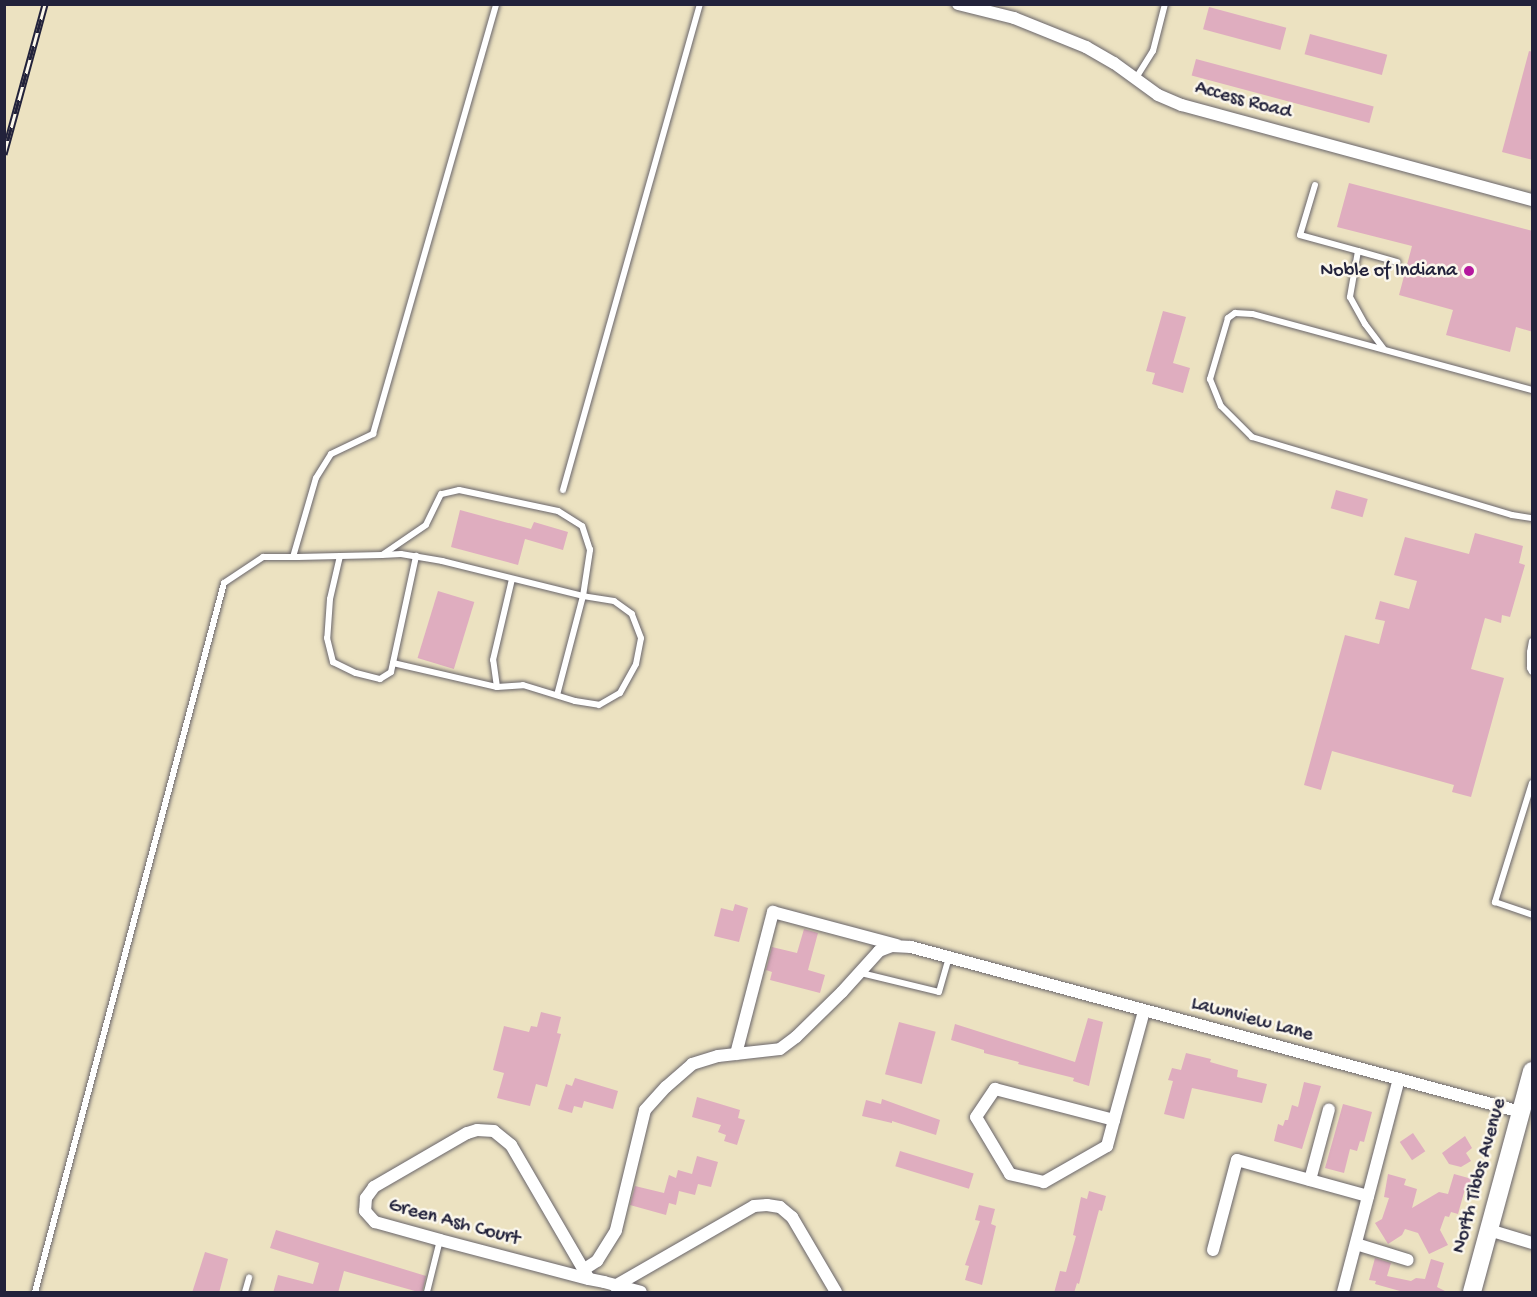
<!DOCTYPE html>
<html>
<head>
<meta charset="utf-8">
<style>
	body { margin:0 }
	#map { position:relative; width:1537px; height:1297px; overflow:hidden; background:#ece2c1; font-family:"Gochi Hand",sans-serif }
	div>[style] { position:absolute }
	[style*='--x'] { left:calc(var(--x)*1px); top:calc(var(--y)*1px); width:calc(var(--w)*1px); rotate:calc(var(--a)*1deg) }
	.building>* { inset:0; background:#dfadbf; transform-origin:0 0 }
	.roads { filter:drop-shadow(0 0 2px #69656a) drop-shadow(0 0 2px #69656a) }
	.lane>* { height:6px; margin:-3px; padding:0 3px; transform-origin:3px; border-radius:3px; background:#fff }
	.street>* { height:12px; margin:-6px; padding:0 6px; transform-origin:6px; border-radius:6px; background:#fff }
	.secondary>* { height:18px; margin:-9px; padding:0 9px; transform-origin:9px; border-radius:9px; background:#fff }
	.rail>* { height:7px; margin-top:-3.5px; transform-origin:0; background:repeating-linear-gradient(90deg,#fbf7ec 0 14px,#22223b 0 28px); box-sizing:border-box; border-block:2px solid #22223b }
	.dots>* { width:16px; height:16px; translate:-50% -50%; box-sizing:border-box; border:3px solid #fbf7ec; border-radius:50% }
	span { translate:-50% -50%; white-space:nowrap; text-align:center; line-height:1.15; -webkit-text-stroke:5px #fbf7ec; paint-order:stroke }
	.street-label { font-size:20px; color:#22223b }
	.poi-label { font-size:20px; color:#22223b }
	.right { translate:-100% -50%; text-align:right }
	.frame { position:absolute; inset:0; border:6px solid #22223b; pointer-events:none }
</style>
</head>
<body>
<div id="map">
	<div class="building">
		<i style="left:1209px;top:7px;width:80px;height:23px;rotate:15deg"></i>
		<i style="left:1310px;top:34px;width:80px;height:21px;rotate:15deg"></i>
		<i style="clip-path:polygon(1529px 51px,1533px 52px,1533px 160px,1502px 152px)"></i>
		<i style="left:1196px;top:59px;width:184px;height:17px;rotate:15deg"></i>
		<i style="clip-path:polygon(1349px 183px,1533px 231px,1533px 332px,1516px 327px,1510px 352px,1446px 335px,1453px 310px,1399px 295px,1412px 246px,1337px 227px)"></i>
		<i style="clip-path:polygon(1163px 311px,1186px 317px,1173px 363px,1190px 368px,1183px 393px,1152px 384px,1155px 373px,1146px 371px)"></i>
		<i style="left:1336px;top:490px;width:33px;height:19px;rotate:16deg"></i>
		<i style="clip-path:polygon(460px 510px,531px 529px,534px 522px,568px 532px,563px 550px,525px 539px,518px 565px,451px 547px)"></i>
		<i style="clip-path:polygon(1475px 533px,1523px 546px,1519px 563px,1525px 565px,1510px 617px,1502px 615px,1501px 623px,1485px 618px,1471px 669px,1504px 678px,1471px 797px,1452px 792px,1454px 785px,1332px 751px,1321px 790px,1304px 785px,1345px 635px,1379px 644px,1385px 621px,1375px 619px,1380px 601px,1409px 609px,1417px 581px,1394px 575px,1405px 537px,1469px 554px)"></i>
		<i style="left:438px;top:591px;width:38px;height:70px;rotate:17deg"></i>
		<i style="clip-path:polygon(735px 904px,748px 908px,739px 942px,714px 936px,721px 908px,733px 911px)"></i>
		<i style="clip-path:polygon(804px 929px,818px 933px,808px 970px,825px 975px,820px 993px,770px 980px,772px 972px,766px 970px,772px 947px,797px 953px)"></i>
		<i style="clip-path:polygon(541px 1012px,561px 1017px,557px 1033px,561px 1034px,547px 1087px,536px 1084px,530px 1106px,497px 1098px,504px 1073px,493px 1070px,504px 1026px,529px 1032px,531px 1026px,537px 1027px)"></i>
		<i style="clip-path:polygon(1088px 1018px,1103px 1022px,1089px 1086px,1073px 1081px,1074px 1078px,1018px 1064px,1019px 1062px,984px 1053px,984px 1050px,951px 1040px,955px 1024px,1075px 1062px)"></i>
		<i style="left:899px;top:1022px;width:38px;height:54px;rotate:15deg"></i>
		<i style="clip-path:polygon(1186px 1053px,1211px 1059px,1210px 1062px,1238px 1070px,1237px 1077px,1267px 1084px,1262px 1103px,1192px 1088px,1184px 1119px,1164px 1114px,1173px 1081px,1168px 1080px,1172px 1068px,1181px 1070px)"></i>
		<i style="clip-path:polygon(575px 1078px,618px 1091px,613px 1109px,584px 1101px,582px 1108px,574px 1106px,572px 1113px,558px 1109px,566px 1084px,572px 1086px)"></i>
		<i style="clip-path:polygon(1304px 1082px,1321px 1086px,1302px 1149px,1274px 1141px,1278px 1124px,1283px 1126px,1285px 1120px,1288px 1120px,1292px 1105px,1298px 1107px)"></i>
		<i style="clip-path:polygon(697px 1097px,740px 1110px,738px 1118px,745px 1120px,737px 1145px,724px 1141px,726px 1135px,718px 1132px,721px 1125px,692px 1117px)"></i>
		<i style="clip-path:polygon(882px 1099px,940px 1120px,936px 1135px,892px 1121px,892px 1123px,862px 1116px,866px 1100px,881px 1104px)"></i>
		<i style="clip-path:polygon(1343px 1104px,1372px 1112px,1364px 1142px,1360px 1141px,1357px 1151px,1350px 1149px,1344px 1173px,1325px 1168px)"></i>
		<i style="left:1413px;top:1133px;width:22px;height:16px;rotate:56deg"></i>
		<i style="clip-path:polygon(1465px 1136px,1472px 1148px,1466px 1153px,1471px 1161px,1461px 1167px,1449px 1164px,1442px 1153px)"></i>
		<i style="left:900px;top:1151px;width:77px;height:16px;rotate:17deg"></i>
		<i style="clip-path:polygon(697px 1156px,718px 1162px,711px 1187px,698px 1184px,695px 1195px,679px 1191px,676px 1205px,669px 1203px,666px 1215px,630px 1205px,635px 1186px,664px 1193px,669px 1175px,676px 1178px,678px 1170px,692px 1174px)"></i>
		<i style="clip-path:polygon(1388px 1174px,1406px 1179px,1404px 1185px,1417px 1189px,1412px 1208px,1439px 1192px,1448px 1194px,1454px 1174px,1472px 1179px,1469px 1190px,1465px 1189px,1458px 1214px,1451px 1212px,1449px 1217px,1445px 1216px,1440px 1230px,1448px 1245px,1429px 1254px,1418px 1233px,1405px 1229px,1402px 1235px,1388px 1244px,1375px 1223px,1382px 1219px,1389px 1198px,1384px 1197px)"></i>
		<i style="clip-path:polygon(1089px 1191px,1106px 1196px,1102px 1211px,1099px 1210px,1079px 1284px,1077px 1283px,1074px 1293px,1054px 1293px,1060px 1271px,1066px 1272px,1076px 1236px,1073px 1235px,1081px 1197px,1087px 1199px)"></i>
		<i style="clip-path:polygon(979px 1205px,995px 1209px,991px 1224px,996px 1226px,982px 1285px,965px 1280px,969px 1266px,965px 1265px,980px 1221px,975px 1220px)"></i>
		<i style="clip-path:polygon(276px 1230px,426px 1276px,422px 1293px,344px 1271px,338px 1293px,273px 1293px,278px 1275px,313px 1284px,319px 1263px,270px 1248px)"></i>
		<i style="clip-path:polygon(205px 1252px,228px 1259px,219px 1293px,192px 1293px)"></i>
		<i style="clip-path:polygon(1375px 1258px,1391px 1263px,1387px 1276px,1411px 1281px,1416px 1278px,1425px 1279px,1431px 1259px,1444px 1263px,1437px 1287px,1449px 1293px,1407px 1293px,1375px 1284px,1376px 1281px,1369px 1280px)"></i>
	</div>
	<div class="roads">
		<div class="lane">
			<i style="--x:1136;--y:78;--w:32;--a:-58"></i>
			<i style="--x:1153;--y:51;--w:49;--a:-75.7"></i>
			<i style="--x:1315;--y:185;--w:52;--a:106.7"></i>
			<i style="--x:1300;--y:235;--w:60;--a:15.4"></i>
			<i style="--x:1358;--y:251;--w:47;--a:99.9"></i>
			<i style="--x:1350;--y:297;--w:31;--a:61"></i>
			<i style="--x:1365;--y:324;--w:31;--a:53"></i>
			<i style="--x:1358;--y:251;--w:41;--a:15.8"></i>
			<i style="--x:1532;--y:390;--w:290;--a:-164.8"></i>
			<i style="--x:1252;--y:314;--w:17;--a:-177"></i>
			<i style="--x:1235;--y:313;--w:9;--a:144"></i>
			<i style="--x:1228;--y:318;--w:64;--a:106.4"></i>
			<i style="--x:1210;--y:379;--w:29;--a:68"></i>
			<i style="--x:1221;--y:406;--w:44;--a:45"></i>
			<i style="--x:1252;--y:437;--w:271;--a:16.7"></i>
			<i style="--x:1512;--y:515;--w:20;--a:9"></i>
			<i style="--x:563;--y:490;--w:505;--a:-74.26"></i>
			<i style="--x:340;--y:556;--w:44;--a:103.1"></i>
			<i style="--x:330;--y:599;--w:39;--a:94"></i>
			<i style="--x:327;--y:638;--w:25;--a:76"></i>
			<i style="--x:333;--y:662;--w:25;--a:26"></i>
			<i style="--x:356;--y:673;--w:25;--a:14"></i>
			<i style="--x:380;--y:679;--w:13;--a:-32"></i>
			<i style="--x:391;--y:672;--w:119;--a:-77.8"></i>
			<i style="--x:293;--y:557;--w:82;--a:-73.8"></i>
			<i style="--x:316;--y:478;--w:28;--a:-58"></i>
			<i style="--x:331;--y:454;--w:47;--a:-25.5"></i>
			<i style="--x:373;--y:434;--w:447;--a:-74"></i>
			<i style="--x:1532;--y:641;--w:11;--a:100"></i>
			<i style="--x:1530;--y:652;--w:16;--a:90"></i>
			<i style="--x:1530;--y:668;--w:4;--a:63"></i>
			<i style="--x:393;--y:663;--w:107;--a:13"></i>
			<i style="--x:497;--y:687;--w:26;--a:-4"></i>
			<i style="--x:523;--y:685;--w:54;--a:17.1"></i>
			<i style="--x:575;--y:701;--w:24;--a:9"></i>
			<i style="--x:599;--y:705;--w:24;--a:-30"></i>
			<i style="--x:620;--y:693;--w:33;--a:-61"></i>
			<i style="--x:636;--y:664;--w:26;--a:-79"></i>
			<i style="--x:641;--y:638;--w:26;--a:-111"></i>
			<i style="--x:632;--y:614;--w:22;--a:-144"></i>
			<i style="--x:614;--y:601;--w:31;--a:-171"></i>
			<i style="--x:583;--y:596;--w:102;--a:104.7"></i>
			<i style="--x:497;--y:687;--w:27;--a:-98"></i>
			<i style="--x:493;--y:660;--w:83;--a:-76.8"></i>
			<i style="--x:1532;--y:783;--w:125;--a:107.3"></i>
			<i style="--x:1495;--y:902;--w:39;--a:19"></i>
			<i style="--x:861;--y:973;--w:80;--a:13.7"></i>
			<i style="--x:939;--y:992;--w:35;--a:-74"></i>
			<i style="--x:35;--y:1292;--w:734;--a:-75.07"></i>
			<i style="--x:224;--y:583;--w:47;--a:-33.7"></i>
			<i style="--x:263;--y:557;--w:35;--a:0"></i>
			<i style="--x:298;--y:557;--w:84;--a:-1.4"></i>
			<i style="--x:382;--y:555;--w:19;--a:-3"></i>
			<i style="--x:401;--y:554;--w:42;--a:9.7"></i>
			<i style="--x:442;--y:561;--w:145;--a:13.9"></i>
			<i style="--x:583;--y:596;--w:47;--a:-81.3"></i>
			<i style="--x:590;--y:550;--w:25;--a:-108"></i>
			<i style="--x:582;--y:526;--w:28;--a:-148"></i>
			<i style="--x:558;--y:511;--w:101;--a:-168"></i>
			<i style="--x:459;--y:490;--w:18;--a:167"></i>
			<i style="--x:441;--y:494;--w:34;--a:116"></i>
			<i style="--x:426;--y:525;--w:53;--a:145.7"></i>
			<i style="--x:245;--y:1292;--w:15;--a:-74"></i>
			<i style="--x:427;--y:1292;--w:54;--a:-76"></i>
		</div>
		<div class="street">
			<i style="--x:958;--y:4;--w:58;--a:14"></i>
			<i style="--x:1014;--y:18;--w:78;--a:21.9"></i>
			<i style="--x:1086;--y:47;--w:32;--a:30"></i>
			<i style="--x:1114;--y:63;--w:54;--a:36"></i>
			<i style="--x:1158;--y:95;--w:26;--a:23"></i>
			<i style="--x:1182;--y:105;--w:363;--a:15.2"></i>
			<i style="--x:736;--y:1054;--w:147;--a:-75.4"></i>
			<i style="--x:773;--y:912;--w:128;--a:14.9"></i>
			<i style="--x:995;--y:1089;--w:123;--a:14.6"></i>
			<i style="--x:1114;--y:1120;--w:27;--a:105"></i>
			<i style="--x:1107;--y:1146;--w:73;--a:150.3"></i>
			<i style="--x:1044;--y:1182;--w:35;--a:-167"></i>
			<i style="--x:1010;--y:1174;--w:66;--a:-120.8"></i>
			<i style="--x:976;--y:1117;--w:34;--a:-56"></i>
			<i style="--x:1114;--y:1120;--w:113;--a:-74.6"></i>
			<i style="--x:1310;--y:1180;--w:73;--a:-75"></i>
			<i style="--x:1489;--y:1230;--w:45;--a:16.8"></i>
			<i style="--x:1356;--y:1244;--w:54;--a:17.1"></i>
			<i style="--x:1213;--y:1250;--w:93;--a:-75.1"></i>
			<i style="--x:1237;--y:1160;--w:136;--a:15.4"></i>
			<i style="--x:583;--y:1270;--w:17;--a:-33"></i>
			<i style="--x:597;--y:1261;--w:36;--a:-58"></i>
			<i style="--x:616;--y:1230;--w:123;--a:-76.4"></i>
			<i style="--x:645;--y:1110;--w:31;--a:-48"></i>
			<i style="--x:666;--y:1087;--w:35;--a:-41"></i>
			<i style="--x:692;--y:1064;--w:27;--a:-17"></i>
			<i style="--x:718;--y:1056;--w:62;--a:-6.4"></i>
			<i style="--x:780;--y:1049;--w:20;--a:-37"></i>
			<i style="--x:796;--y:1037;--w:64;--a:-44.4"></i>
			<i style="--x:842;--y:992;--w:55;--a:-47.9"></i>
			<i style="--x:879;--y:951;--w:14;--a:-21"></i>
			<i style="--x:892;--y:946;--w:19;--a:3"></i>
			<i style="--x:911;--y:947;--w:632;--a:15.14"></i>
			<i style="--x:589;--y:1279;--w:155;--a:-120.2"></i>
			<i style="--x:511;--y:1145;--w:22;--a:-141"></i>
			<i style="--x:494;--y:1131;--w:17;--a:-177"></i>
			<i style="--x:477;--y:1130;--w:10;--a:163"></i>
			<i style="--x:467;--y:1133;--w:108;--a:149.9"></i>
			<i style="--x:374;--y:1187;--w:14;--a:126"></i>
			<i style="--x:366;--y:1198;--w:13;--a:94"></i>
			<i style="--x:365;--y:1211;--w:15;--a:48"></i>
			<i style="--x:375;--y:1222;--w:67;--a:15.5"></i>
			<i style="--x:440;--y:1240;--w:154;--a:14.7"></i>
			<i style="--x:589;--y:1279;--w:15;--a:11"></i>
			<i style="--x:604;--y:1282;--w:38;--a:15"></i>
			<i style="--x:615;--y:1286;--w:160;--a:-29.9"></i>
			<i style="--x:754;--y:1206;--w:13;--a:-4"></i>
			<i style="--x:767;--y:1205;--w:13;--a:9"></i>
			<i style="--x:780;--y:1207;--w:16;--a:40"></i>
			<i style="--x:792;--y:1217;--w:87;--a:59.6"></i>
			<i style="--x:1343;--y:1292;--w:220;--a:-75.3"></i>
		</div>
		<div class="secondary">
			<i style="--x:1472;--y:1292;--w:229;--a:-74.8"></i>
		</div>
	</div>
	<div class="rail">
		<i style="--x:4;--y:154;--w:156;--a:-74.7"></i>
	</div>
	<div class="dots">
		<i style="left:1469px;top:271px;background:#b5179e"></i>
	</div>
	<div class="street-label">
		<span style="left:1243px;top:101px;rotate:15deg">Access Road</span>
		<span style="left:1252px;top:1020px;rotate:15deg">Lawnview Lane</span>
		<span style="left:1480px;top:1176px;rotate:-75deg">North Tibbs Avenue</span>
		<span style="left:454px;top:1223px;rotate:15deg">Green Ash Court</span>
	</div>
	<div class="poi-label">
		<span class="right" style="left:1457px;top:271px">Noble of Indiana</span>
	</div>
	<div class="frame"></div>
</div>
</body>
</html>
